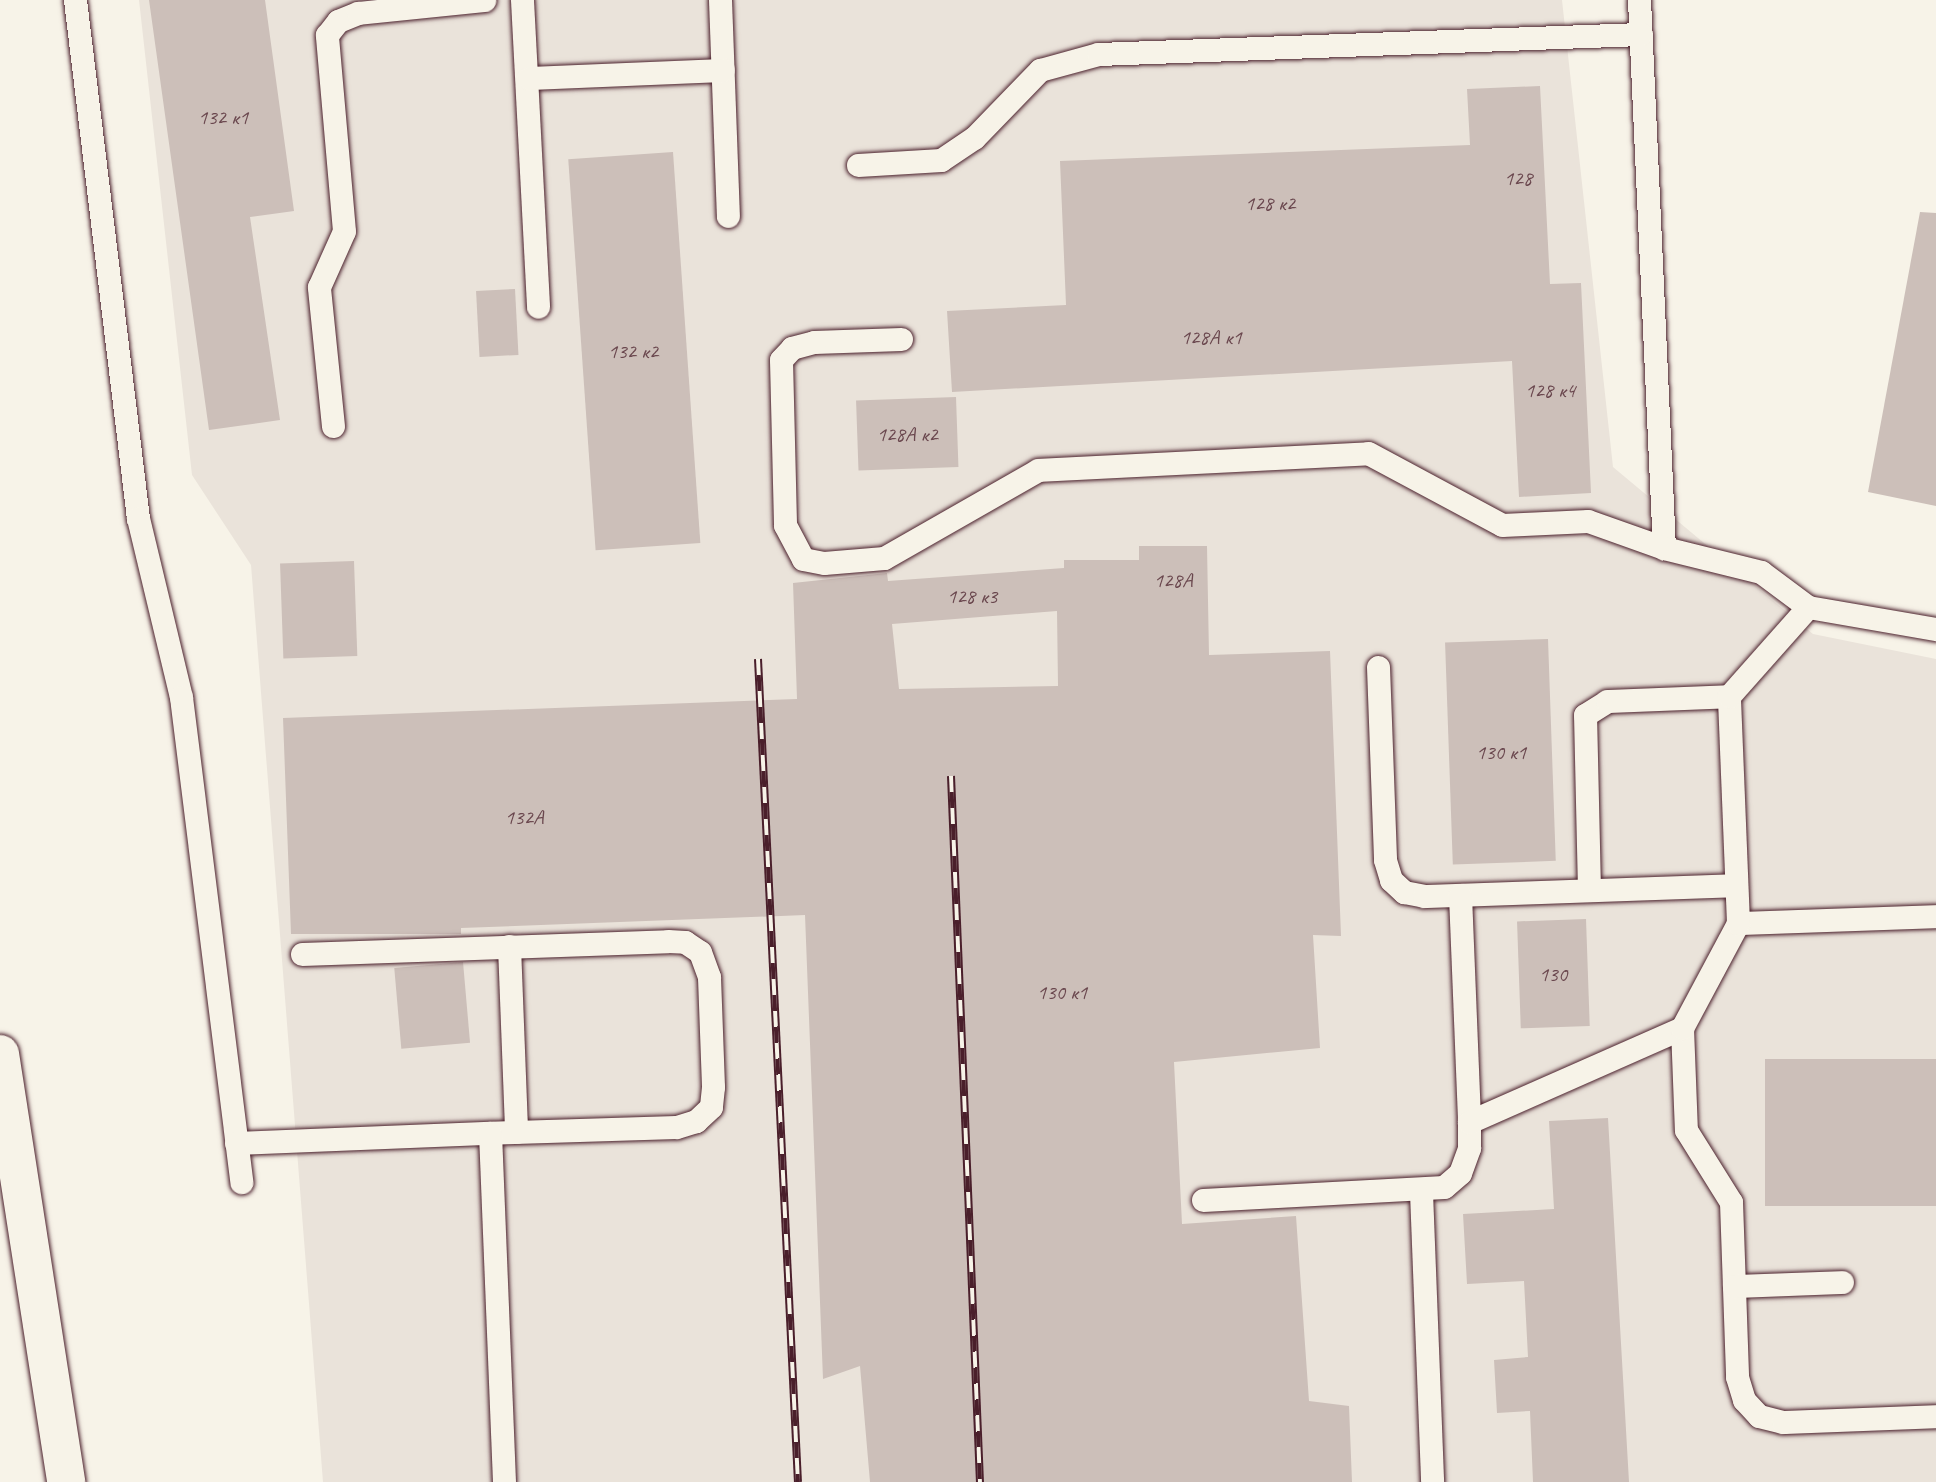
<!DOCTYPE html>
<html>
<head>
<meta charset="utf-8">
<style>
	body { margin:0 }
	#map { position:relative; width:1936px; height:1482px; overflow:hidden; background:#f7f3e8; font-family:Caveat,sans-serif }
	div>[style] { position:absolute }
	[style*='--x'] { left:calc(var(--x)*1px); top:calc(var(--y)*1px); width:calc(var(--w)*1px); rotate:calc(var(--a)*1deg) }
	.built>* { inset:0; background:#eae3da }
	.building>* { inset:0; background:#ccbfb9; transform-origin:0 0 }
	.roads { filter:drop-shadow(0 0 2px #4a1f2b) drop-shadow(0 0 2px #4a1f2b) }
	.lane>* { height:23px; margin:-11.5px; padding:0 11.5px; transform-origin:11.5px; border-radius:11.5px; background:#f7f3e8 }
	.highway>* { height:38px; margin:-19px; padding:0 19px; transform-origin:19px; border-radius:19px; background:#f7f3e8 }
	.rail>* { height:8px; margin-top:-4px; transform-origin:0; background:repeating-linear-gradient(90deg,#f7f3e8 0 16px,#4a1f2b 0 32px); box-sizing:border-box; border-block:2px solid #4a1f2b }
	span { translate:-50% -50%; white-space:nowrap; text-align:center; line-height:1.15; -webkit-text-stroke:7px #f7f3e8; paint-order:stroke }
	.number-label { font-size:21px; color:#6a474e }
	.number-label span { -webkit-text-stroke-width:0 }
</style>
</head>
<body>
<div id="map">
	<div class="built">
		<i style="clip-path:polygon(139px 0,1562px 0,1613px 467px,1813px 634px,1936px 659px,1936px 1482px,323px 1482px,251px 565px,192px 475px)"></i>
	</div>
	<div class="building">
		<i style="clip-path:polygon(149px 0,265px 0,294px 211px,250px 217px,280px 420px,209px 430px)"></i>
		<i style="clip-path:polygon(1540px 86px,1550px 284px,1581px 283px,1591px 493px,1519px 497px,1512px 361px,952px 392px,947px 311px,1066px 305px,1060px 161px,1470px 145px,1467px 89px)"></i>
		<i style="left:673px;top:152px;width:392px;height:105px;rotate:86deg"></i>
		<i style="clip-path:polygon(1920px 212px,1936px 213px,1936px 506px,1868px 492px)"></i>
		<i style="left:515px;top:289px;width:66px;height:39px;rotate:87deg"></i>
		<i style="left:956px;top:397px;width:70px;height:100px;rotate:88deg"></i>
		<i style="clip-path:polygon(evenodd,1139px 546px,1207px 546px,1209px 655px,1330px 651px,1341px 936px,1313px 935px,1320px 1048px,1174px 1062px,1182px 1224px,1296px 1216px,1309px 1401px,1349px 1406px,1352px 1482px,870px 1482px,860px 1366px,823px 1379px,805px 915px,461px 928px,461px 934px,291px 934px,283px 718px,797px 699px,793px 583px,887px 573px,888px 581px,1064px 568px,1064px 560px,1139px 560px,1139px 546px,1057px 611px,1058px 686px,899px 689px,892px 624px,1057px 611px)"></i>
		<i style="left:354px;top:561px;width:95px;height:74px;rotate:88deg"></i>
		<i style="left:1548px;top:639px;width:222px;height:103px;rotate:88deg"></i>
		<i style="left:1586px;top:919px;width:107px;height:69px;rotate:88deg"></i>
		<i style="left:463px;top:962px;width:81px;height:69px;rotate:85deg"></i>
		<i style="left:1936px;top:1059px;width:147px;height:171px;rotate:90deg"></i>
		<i style="clip-path:polygon(1608px 1118px,1629px 1482px,1533px 1482px,1530px 1411px,1497px 1413px,1494px 1360px,1528px 1357px,1524px 1281px,1467px 1284px,1463px 1214px,1554px 1209px,1549px 1121px)"></i>
	</div>
	<div class="roads">
		<div class="lane">
			<i style="--x:75;--y:0;--w:522;--a:83.07"></i>
			<i style="--x:138;--y:518;--w:184;--a:76.5"></i>
			<i style="--x:181;--y:697;--w:489;--a:82.9"></i>
			<i style="--x:522;--y:0;--w:307;--a:87"></i>
			<i style="--x:720;--y:0;--w:216;--a:87.9"></i>
			<i style="--x:1639;--y:0;--w:549;--a:87.39"></i>
			<i style="--x:1664;--y:548;--w:100;--a:13.9"></i>
			<i style="--x:1761;--y:572;--w:59;--a:36.7"></i>
			<i style="--x:1808;--y:607;--w:130;--a:9.8"></i>
			<i style="--x:529;--y:78;--w:194;--a:-2.4"></i>
			<i style="--x:858;--y:165;--w:83;--a:-3.4"></i>
			<i style="--x:941;--y:160;--w:40;--a:-34"></i>
			<i style="--x:974;--y:138;--w:95;--a:-45.9"></i>
			<i style="--x:1040;--y:70;--w:60;--a:-15.4"></i>
			<i style="--x:1098;--y:54;--w:543;--a:-2.11"></i>
			<i style="--x:901;--y:339;--w:87;--a:178"></i>
			<i style="--x:814;--y:342;--w:23;--a:165"></i>
			<i style="--x:792;--y:348;--w:16;--a:133"></i>
			<i style="--x:781;--y:360;--w:165;--a:88.6"></i>
			<i style="--x:785;--y:525;--w:38;--a:62"></i>
			<i style="--x:803;--y:559;--w:21;--a:11"></i>
			<i style="--x:824;--y:563;--w:60;--a:-4.8"></i>
			<i style="--x:884;--y:558;--w:177;--a:-29.7"></i>
			<i style="--x:1038;--y:470;--w:330;--a:-2.9"></i>
			<i style="--x:1368;--y:453;--w:152;--a:28.2"></i>
			<i style="--x:1502;--y:525;--w:86;--a:-2.7"></i>
			<i style="--x:1588;--y:521;--w:81;--a:19.6"></i>
			<i style="--x:333;--y:426;--w:140;--a:-95.8"></i>
			<i style="--x:319;--y:287;--w:61;--a:-65.9"></i>
			<i style="--x:344;--y:231;--w:197;--a:-95"></i>
			<i style="--x:327;--y:35;--w:18;--a:-52"></i>
			<i style="--x:338;--y:21;--w:22;--a:-22"></i>
			<i style="--x:358;--y:13;--w:127;--a:-5.9"></i>
			<i style="--x:1378;--y:667;--w:193;--a:87.9"></i>
			<i style="--x:1385;--y:860;--w:21;--a:73"></i>
			<i style="--x:1391;--y:880;--w:18;--a:43"></i>
			<i style="--x:1404;--y:892;--w:20;--a:11"></i>
			<i style="--x:1424;--y:896;--w:312;--a:-2"></i>
			<i style="--x:1589;--y:890;--w:175;--a:-91.3"></i>
			<i style="--x:1585;--y:715;--w:26;--a:-32"></i>
			<i style="--x:1607;--y:701;--w:122;--a:-2.3"></i>
			<i style="--x:1460;--y:895;--w:227;--a:87.7"></i>
			<i style="--x:1738;--y:923;--w:198;--a:-2"></i>
			<i style="--x:509;--y:946;--w:186;--a:87.8"></i>
			<i style="--x:302;--y:954;--w:366;--a:-2"></i>
			<i style="--x:668;--y:941;--w:17;--a:3"></i>
			<i style="--x:685;--y:942;--w:18;--a:34"></i>
			<i style="--x:700;--y:952;--w:27;--a:70"></i>
			<i style="--x:709;--y:977;--w:110;--a:87.9"></i>
			<i style="--x:713;--y:1087;--w:20;--a:96"></i>
			<i style="--x:711;--y:1107;--w:21;--a:137"></i>
			<i style="--x:696;--y:1121;--w:21;--a:163"></i>
			<i style="--x:676;--y:1127;--w:186;--a:178.2"></i>
			<i style="--x:1682;--y:1028;--w:102;--a:87.8"></i>
			<i style="--x:1686;--y:1130;--w:85;--a:58"></i>
			<i style="--x:1731;--y:1202;--w:175;--a:88"></i>
			<i style="--x:1737;--y:1377;--w:24;--a:73"></i>
			<i style="--x:1744;--y:1400;--w:22;--a:47"></i>
			<i style="--x:1759;--y:1416;--w:25;--a:14"></i>
			<i style="--x:1783;--y:1422;--w:153;--a:-2.2"></i>
			<i style="--x:236;--y:1143;--w:254;--a:-2.3"></i>
			<i style="--x:490;--y:1133;--w:349;--a:87.7"></i>
			<i style="--x:1421;--y:1192;--w:290;--a:87.8"></i>
			<i style="--x:1203;--y:1200;--w:241;--a:-3.1"></i>
			<i style="--x:1444;--y:1187;--w:21;--a:-41"></i>
			<i style="--x:1460;--y:1173;--w:27;--a:-70"></i>
			<i style="--x:1469;--y:1148;--w:26;--a:-90"></i>
			<i style="--x:1469;--y:1122;--w:233;--a:-23.8"></i>
			<i style="--x:1682;--y:1028;--w:119;--a:-61.9"></i>
			<i style="--x:1738;--y:923;--w:227;--a:-92.3"></i>
			<i style="--x:1729;--y:696;--w:119;--a:-48.4"></i>
			<i style="--x:1734;--y:1286;--w:108;--a:-2.1"></i>
		</div>
		<div class="highway">
			<i style="--x:0;--y:1054;--w:433;--a:81.2"></i>
		</div>
	</div>
	<div class="rail">
		<i style="--x:758;--y:659;--w:824;--a:87.22"></i>
		<i style="--x:951;--y:776;--w:707;--a:87.65"></i>
	</div>
	<div class="number-label">
		<span style="left:223px;top:117px">132 к1</span>
		<span style="left:1518px;top:178px">128</span>
		<span style="left:1270px;top:203px">128 к2</span>
		<span style="left:1211px;top:337px">128А к1</span>
		<span style="left:633px;top:351px">132 к2</span>
		<span style="left:1550px;top:390px">128 к4</span>
		<span style="left:907px;top:434px">128А к2</span>
		<span style="left:1173px;top:580px">128А</span>
		<span style="left:972px;top:596px">128 к3</span>
		<span style="left:1501px;top:752px">130 к1</span>
		<span style="left:524px;top:817px">132А</span>
		<span style="left:1553px;top:974px">130</span>
		<span style="left:1062px;top:992px">130 к1</span>
	</div>
</div>
</body>
</html>
